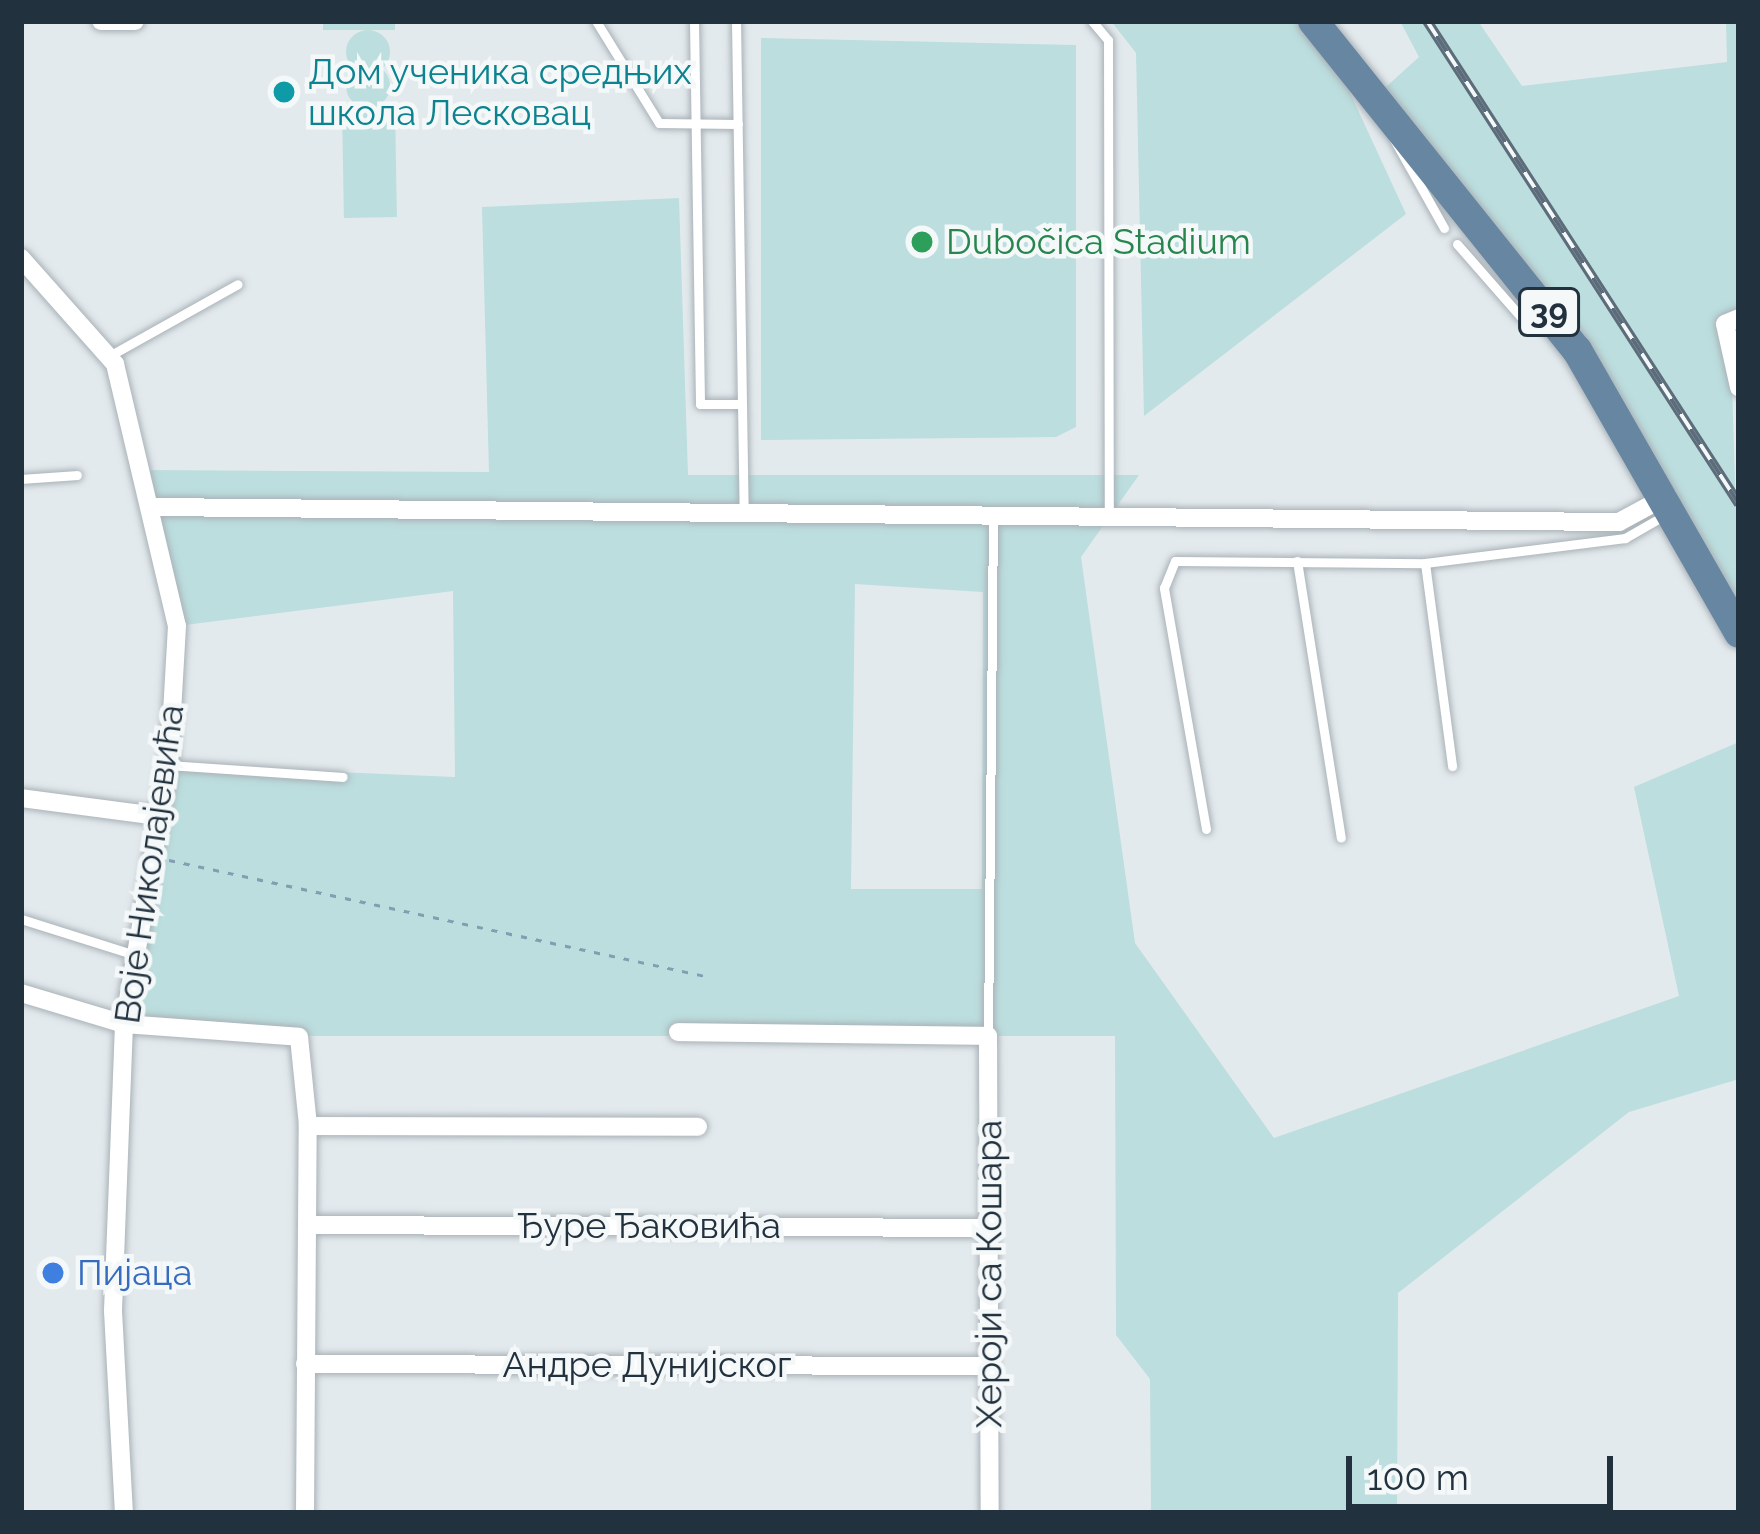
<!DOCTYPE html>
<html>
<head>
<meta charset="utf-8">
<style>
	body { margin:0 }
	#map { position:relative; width:1760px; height:1534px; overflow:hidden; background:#e3eaed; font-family:Raleway,sans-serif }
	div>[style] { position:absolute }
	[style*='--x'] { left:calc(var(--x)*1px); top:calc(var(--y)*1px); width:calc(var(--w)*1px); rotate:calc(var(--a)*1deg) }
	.green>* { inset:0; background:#bcdede; transform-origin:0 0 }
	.round { border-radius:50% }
	.path>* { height:3px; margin-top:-1.5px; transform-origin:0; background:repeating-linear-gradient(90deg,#839db1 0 6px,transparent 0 15px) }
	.roads { filter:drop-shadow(0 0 3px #a9b2b8) drop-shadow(0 0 3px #a9b2b8) }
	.lane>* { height:9px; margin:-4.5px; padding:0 4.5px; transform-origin:4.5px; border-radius:4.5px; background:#fff }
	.street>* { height:18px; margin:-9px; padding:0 9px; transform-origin:9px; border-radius:9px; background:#fff }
	.primary>* { height:30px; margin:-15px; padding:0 15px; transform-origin:15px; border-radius:15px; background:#6786a2 }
	.rail>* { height:10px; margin-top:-5px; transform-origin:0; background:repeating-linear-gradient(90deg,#f4f8f9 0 18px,#5d6c7a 0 36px); box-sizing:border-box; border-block:3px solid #5d6c7a }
	.dots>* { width:33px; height:33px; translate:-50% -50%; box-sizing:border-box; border:6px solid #f4f8f9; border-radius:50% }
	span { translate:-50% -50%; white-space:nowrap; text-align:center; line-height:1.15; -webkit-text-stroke:9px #f4f8f9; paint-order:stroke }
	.shield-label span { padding:3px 9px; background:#f4f8f9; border:3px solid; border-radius:9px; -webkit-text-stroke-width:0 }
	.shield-label { font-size:33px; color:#22313e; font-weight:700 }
	.culture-label { font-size:36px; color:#0d838f }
	.left { translate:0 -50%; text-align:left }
	.leisure-label { font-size:36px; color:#27864d }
	.street-label { font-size:36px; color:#22313e }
	.shop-label { font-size:36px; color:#366cbe }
	.frame { position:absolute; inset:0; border:24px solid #22313e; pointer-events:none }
	.scale { position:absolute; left:1346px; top:1456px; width:267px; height:54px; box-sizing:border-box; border:6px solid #22313e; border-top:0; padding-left:15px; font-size:36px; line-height:42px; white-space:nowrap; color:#22313e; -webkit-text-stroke:9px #f4f8f9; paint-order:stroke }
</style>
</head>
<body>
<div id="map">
	<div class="green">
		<i style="left:323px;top:21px;width:72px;height:9px"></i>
		<i style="clip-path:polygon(1111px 21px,1296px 21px,1345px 82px,1406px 214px,1144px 416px,1136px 53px)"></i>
		<i style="clip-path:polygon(1400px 21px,1478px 21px,1522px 86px,1727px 62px,1726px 21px,1739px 21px,1739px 318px,1730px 319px,1739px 611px,1695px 530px,1377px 95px,1419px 57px)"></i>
		<i class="round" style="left:346px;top:30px;width:44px;height:44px"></i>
		<i style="clip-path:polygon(761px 38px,1076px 45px,1076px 427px,1056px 437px,761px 440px)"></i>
		<i class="round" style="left:346px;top:64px;width:44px;height:44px"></i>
		<i style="left:395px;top:107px;width:110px;height:53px;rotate:89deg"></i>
		<i style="clip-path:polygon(evenodd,679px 198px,688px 475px,1139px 475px,1081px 557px,1135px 943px,1274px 1138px,1679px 996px,1634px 787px,1739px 742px,1739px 1079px,1629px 1112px,1398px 1293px,1397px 1513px,1151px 1513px,1150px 1379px,1116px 1335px,1115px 1036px,313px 1036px,124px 1024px,169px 765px,455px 777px,453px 591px,177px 626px,144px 470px,489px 472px,482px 207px,679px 198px,855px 584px,983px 592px,982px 889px,851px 889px,855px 584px)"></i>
	</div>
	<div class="path">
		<i style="--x:169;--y:860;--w:548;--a:12.21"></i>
	</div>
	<div class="roads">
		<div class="lane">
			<i style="--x:596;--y:21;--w:120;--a:58.3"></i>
			<i style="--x:659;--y:123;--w:79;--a:0.7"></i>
			<i style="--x:694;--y:21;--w:383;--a:89.1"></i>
			<i style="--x:700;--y:404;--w:42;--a:0"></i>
			<i style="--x:736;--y:21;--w:490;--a:89.1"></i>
			<i style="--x:1092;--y:21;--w:25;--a:50"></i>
			<i style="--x:1108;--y:40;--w:474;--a:89.9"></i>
			<i style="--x:1391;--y:134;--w:108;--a:60.6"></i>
			<i style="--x:1457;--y:244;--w:97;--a:48.8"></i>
			<i style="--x:1521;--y:317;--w:22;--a:8"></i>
			<i style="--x:111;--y:355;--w:145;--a:-29.2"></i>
			<i style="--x:21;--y:479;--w:56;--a:-4.1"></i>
			<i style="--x:1297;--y:561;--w:280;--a:81"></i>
			<i style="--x:1425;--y:563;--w:205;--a:82.4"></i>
			<i style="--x:169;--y:765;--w:174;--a:3.9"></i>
			<i style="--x:1206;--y:829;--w:245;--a:-99.9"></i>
			<i style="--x:1164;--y:588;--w:29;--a:-68"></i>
			<i style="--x:1175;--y:561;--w:250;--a:0.5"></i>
			<i style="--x:1425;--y:563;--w:202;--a:-7.1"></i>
			<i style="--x:1625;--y:538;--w:46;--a:-29.9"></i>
			<i style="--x:21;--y:919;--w:116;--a:17.5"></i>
			<i style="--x:988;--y:1036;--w:523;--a:-89.45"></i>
		</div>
		<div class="street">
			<i style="--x:101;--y:21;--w:34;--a:0"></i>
			<i style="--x:21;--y:258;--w:142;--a:48.4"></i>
			<i style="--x:115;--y:364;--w:269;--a:76.7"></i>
			<i style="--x:177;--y:626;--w:139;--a:93.3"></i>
			<i style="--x:169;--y:765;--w:263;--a:99.9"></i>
			<i style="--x:124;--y:1024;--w:287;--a:92.2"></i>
			<i style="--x:113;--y:1311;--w:202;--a:86.9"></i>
			<i style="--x:1739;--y:318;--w:15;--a:157"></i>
			<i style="--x:1725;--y:324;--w:65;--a:77.5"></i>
			<i style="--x:155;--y:507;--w:1464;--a:0.59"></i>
			<i style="--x:1619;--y:522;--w:55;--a:-28.4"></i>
			<i style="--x:21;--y:798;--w:137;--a:7.5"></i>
			<i style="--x:21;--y:993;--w:108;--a:16.8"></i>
			<i style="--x:124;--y:1024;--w:175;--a:4.2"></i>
			<i style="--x:299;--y:1037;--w:89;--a:84.2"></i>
			<i style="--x:308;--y:1126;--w:390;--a:0.1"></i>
			<i style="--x:678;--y:1032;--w:310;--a:0.7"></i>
			<i style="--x:988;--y:1036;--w:477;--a:89.8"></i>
			<i style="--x:308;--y:1225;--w:682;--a:0.25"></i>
			<i style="--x:305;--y:1364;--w:683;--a:0.17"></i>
			<i style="--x:305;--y:1513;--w:387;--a:-89.6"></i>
		</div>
		<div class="primary">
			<i style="--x:1313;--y:21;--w:422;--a:51.3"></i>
			<i style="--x:1577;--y:350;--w:326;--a:60.2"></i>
		</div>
	</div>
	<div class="rail">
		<i style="--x:1427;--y:21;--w:575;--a:57.14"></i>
	</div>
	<div class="dots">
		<i style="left:284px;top:92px;background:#0f9aa8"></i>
		<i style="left:922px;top:242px;background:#2e9e5b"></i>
		<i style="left:53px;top:1273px;background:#3f7fe0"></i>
	</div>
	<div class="shield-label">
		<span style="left:1549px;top:312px">39</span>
	</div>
	<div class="culture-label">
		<span class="left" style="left:308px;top:92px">Дом ученика средњих<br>школа Лесковац</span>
	</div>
	<div class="leisure-label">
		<span class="left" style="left:946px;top:242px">Dubočica Stadium</span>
	</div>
	<div class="street-label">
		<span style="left:149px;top:864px;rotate:-82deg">Воје Николајевића</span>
		<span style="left:649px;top:1226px">Ђуре Ђаковића</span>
		<span style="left:989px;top:1274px;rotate:-90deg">Хероји са Кошара</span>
		<span style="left:647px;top:1365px">Андре Дунијског</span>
	</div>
	<div class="shop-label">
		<span class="left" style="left:77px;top:1273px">Пијаца</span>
	</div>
	<div class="frame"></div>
	<div class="scale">100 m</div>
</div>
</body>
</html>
